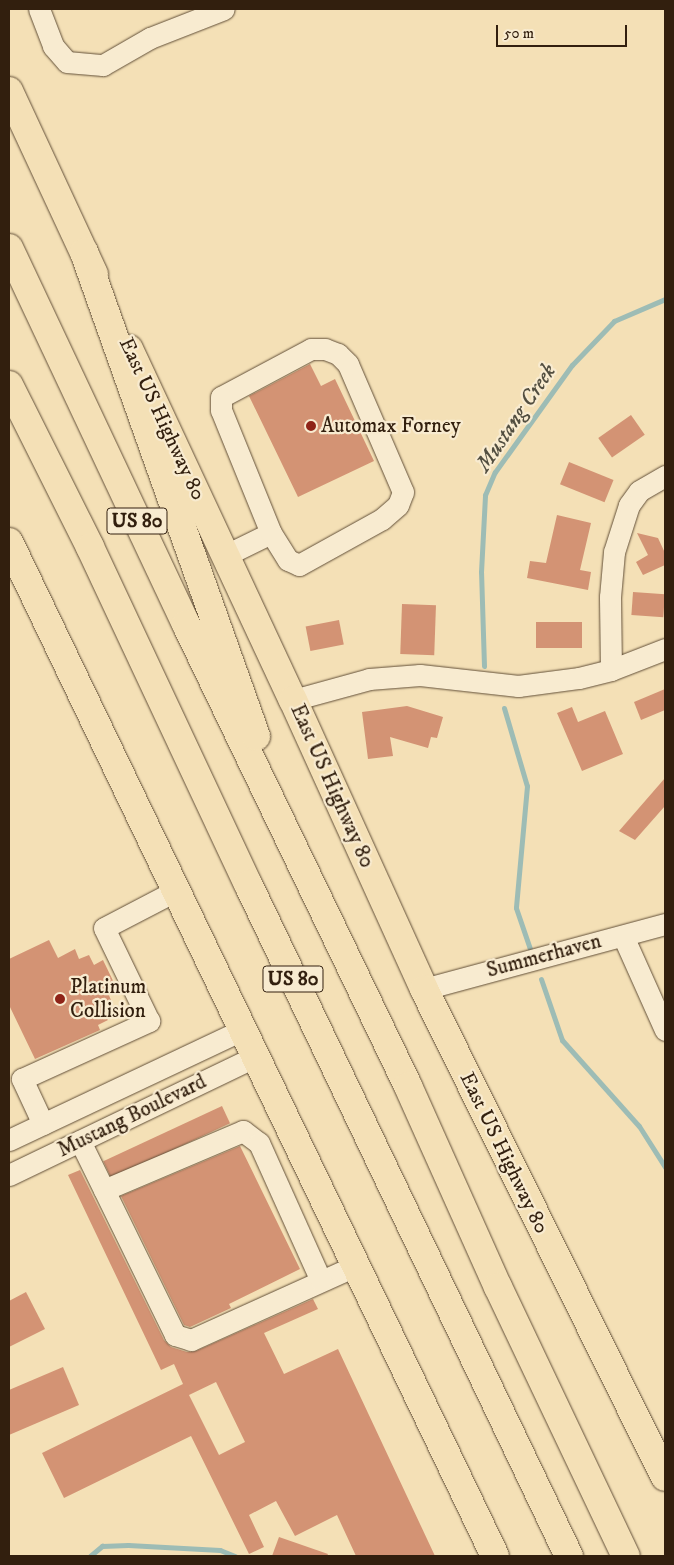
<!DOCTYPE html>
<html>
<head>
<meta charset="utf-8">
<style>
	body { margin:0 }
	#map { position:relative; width:674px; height:1565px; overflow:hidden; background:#f4e0b6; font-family:"IM FELL DW Pica",serif }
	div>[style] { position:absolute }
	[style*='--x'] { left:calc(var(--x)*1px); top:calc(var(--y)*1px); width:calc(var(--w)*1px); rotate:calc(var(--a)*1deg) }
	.stream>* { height:5px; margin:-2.5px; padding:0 2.5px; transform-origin:2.5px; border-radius:2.5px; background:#9dbcb5 }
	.building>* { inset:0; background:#d39374; transform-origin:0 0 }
	.roads { filter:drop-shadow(0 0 1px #624f38) drop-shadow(0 0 1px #624f38) }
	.minor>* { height:21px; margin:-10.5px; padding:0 10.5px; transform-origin:10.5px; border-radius:10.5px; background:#f8ebd0 }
	.major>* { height:28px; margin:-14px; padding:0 14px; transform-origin:14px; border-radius:14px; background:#f4e0b6 }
	.highway>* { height:28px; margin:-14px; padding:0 14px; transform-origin:14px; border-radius:14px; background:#f4e0b6 }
	.dots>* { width:14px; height:14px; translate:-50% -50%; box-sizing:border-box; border:2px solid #f8ebd0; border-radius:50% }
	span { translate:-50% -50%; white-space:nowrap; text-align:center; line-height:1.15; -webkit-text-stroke:4.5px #f8ebd0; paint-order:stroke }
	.shield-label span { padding:1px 4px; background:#f8ebd0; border:1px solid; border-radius:4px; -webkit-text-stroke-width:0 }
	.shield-label { font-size:20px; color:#321f0e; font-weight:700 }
	.street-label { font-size:21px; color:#321f0e }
	.poi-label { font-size:21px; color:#321f0e }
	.left { translate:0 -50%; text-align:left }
	.water-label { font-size:22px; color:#524e40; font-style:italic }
	.frame { position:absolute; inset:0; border:10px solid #321f0e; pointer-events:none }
	.scale { position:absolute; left:496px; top:25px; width:131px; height:22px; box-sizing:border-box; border:2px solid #321f0e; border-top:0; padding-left:6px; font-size:15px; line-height:18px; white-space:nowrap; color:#321f0e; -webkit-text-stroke:4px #f8ebd0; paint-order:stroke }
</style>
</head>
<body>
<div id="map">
	<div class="stream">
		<i style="--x:484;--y:666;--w:94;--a:-91.8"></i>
		<i style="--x:481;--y:572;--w:77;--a:-87"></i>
		<i style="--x:485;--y:495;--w:25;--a:-67"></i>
		<i style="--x:495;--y:472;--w:132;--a:-54.3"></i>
		<i style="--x:572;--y:365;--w:61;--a:-46.3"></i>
		<i style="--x:614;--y:321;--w:56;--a:-23.3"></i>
		<i style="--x:504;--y:708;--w:81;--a:73.6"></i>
		<i style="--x:527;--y:786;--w:122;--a:95.2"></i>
		<i style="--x:516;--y:908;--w:43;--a:71.1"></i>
		<i style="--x:541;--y:979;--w:65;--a:71"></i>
		<i style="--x:562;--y:1040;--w:115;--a:48.2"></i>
		<i style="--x:639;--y:1126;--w:49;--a:57.6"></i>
		<i style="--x:90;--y:1556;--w:16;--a:-40"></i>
		<i style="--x:102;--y:1546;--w:26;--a:-2"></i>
		<i style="--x:128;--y:1545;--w:92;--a:3.1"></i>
		<i style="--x:220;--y:1550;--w:16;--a:22"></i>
	</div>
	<div class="building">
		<i style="clip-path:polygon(310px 364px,321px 386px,335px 379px,374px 461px,298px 497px,249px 396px)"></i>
		<i style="left:631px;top:415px;width:24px;height:40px;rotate:55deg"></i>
		<i style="left:569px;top:462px;width:48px;height:24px;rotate:22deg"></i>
		<i style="clip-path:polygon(557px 515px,591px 523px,580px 570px,591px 572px,588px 590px,527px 578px,530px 561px,546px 563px)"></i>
		<i style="clip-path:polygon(637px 533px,658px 538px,665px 553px,665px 565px,643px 575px,636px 562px,648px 555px)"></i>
		<i style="left:633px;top:592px;width:32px;height:23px;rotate:4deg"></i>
		<i style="left:402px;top:604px;width:34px;height:50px;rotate:2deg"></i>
		<i style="left:339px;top:620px;width:25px;height:34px;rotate:79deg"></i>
		<i style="left:536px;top:622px;width:46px;height:26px"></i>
		<i style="clip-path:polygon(665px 689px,665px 710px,641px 720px,634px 702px)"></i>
		<i style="clip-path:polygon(407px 706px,443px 717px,437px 738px,431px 737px,428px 748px,390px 737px,393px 756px,368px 759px,362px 712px)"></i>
		<i style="clip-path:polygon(572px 707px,578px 722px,605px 711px,623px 754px,582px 771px,557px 713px)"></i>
		<i style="clip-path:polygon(665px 778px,665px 806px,635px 840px,619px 831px)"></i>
		<i style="clip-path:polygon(49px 940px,58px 958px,75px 949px,79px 959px,89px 955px,94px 965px,103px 960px,117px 989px,108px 993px,113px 1005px,103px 1010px,108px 1020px,98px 1025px,100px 1030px,35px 1059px,9px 1005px,9px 959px)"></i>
		<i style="left:222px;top:1106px;width:19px;height:131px;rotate:65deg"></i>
		<i style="clip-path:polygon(240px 1146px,300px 1269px,229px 1304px,231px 1308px,190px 1327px,184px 1325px,121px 1196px)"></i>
		<i style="clip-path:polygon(evenodd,80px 1170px,164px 1340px,171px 1347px,187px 1352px,196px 1351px,313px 1299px,318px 1309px,264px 1333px,284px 1374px,338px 1349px,435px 1556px,356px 1556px,337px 1515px,295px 1536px,276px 1501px,249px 1515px,264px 1547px,249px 1554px,191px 1436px,64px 1498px,42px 1453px,183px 1384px,174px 1364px,161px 1370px,68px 1175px,80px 1170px,216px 1382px,245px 1442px,219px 1455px,189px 1395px,216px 1382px)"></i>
		<i style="clip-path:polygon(26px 1292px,45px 1329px,9px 1347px,9px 1301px)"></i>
		<i style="clip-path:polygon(63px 1367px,79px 1405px,9px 1435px,9px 1390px)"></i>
		<i style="clip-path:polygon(279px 1537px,328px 1554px,327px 1556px,272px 1556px)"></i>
	</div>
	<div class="roads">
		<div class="minor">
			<i style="--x:39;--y:9;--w:40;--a:69"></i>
			<i style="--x:53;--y:46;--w:21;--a:49"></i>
			<i style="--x:67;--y:62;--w:36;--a:5"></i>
			<i style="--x:103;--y:65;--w:54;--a:-29.9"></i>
			<i style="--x:150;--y:38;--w:79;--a:-21.4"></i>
			<i style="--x:226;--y:555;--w:50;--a:-26.1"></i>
			<i style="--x:271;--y:533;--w:32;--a:58"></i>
			<i style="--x:288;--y:560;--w:12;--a:24"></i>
			<i style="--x:299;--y:565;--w:95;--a:-29"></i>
			<i style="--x:382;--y:519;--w:21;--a:-41"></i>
			<i style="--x:398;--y:505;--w:14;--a:-69"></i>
			<i style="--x:403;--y:492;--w:139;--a:-113.3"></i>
			<i style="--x:348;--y:364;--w:14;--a:-135"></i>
			<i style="--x:338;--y:354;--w:14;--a:-159"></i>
			<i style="--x:325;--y:349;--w:14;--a:180"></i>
			<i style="--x:311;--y:349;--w:102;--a:151.9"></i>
			<i style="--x:221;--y:397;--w:13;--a:90"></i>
			<i style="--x:221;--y:410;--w:133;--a:67.9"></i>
			<i style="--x:611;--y:670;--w:73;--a:-90.8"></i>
			<i style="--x:610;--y:597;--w:45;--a:-84.9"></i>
			<i style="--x:614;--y:552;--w:49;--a:-72.3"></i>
			<i style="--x:629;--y:505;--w:17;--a:-54"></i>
			<i style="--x:639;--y:491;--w:30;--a:-30"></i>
			<i style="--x:293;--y:700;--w:79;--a:-15.4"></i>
			<i style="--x:369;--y:679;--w:51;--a:-4.5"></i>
			<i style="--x:420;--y:675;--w:99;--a:6.4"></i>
			<i style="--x:518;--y:686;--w:62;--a:-7.5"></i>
			<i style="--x:579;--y:678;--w:33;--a:-14"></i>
			<i style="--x:611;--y:670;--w:58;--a:-21.3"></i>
			<i style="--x:623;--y:936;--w:103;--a:65.9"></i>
			<i style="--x:424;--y:989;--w:250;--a:-15.1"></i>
			<i style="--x:43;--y:1124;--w:50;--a:-115"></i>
			<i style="--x:22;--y:1079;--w:140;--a:-24.5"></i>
			<i style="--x:149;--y:1021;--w:103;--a:-115.8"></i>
			<i style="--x:104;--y:928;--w:82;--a:-27.5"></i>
			<i style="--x:9;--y:1140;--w:260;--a:-25.3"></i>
			<i style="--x:80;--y:1141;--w:216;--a:63.9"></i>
			<i style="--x:175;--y:1335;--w:17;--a:17"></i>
			<i style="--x:191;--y:1340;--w:180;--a:-24.3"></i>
			<i style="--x:9;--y:1175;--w:274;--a:-25.7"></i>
			<i style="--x:104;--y:1190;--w:151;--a:-23"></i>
			<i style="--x:243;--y:1131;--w:20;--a:37"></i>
			<i style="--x:259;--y:1143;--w:151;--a:65.8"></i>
		</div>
		<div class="major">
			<i style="--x:9;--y:91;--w:202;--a:65.1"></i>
			<i style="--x:129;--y:349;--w:387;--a:65"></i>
			<i style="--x:293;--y:700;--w:317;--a:65.6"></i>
			<i style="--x:424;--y:989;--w:544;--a:63.72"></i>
			<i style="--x:9;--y:542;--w:1124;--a:64.39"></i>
		</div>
		<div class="highway">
			<i style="--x:9;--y:248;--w:416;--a:64.8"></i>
			<i style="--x:186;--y:624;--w:513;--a:64.33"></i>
			<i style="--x:408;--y:1086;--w:220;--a:65.9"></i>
			<i style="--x:498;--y:1287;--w:298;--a:64.6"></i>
			<i style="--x:84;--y:252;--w:514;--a:70.44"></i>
			<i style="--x:9;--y:385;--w:181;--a:63.4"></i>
			<i style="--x:90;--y:547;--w:372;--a:64.9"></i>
			<i style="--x:248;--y:884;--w:745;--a:64.47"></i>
		</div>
	</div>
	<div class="dots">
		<i style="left:311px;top:426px;background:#8f2418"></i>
		<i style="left:60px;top:999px;background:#8f2418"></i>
	</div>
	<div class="shield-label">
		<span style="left:137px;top:521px">US 80</span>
		<span style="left:293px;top:979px">US 80</span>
	</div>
	<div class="street-label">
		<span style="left:162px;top:419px;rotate:65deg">East US Highway 80</span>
		<span style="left:332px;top:786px;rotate:66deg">East US Highway 80</span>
		<span style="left:544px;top:956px;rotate:-15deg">Summerhaven</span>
		<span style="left:132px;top:1116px;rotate:-26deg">Mustang Boulevard</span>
		<span style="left:504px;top:1153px;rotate:64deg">East US Highway 80</span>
	</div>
	<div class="poi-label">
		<span class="left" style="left:321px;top:426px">Automax Forney</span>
		<span class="left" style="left:70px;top:999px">Platinum<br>Collision</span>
	</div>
	<div class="water-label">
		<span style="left:516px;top:418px;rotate:-56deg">Mustang Creek</span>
	</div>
	<div class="frame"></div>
	<div class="scale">50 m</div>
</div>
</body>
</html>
